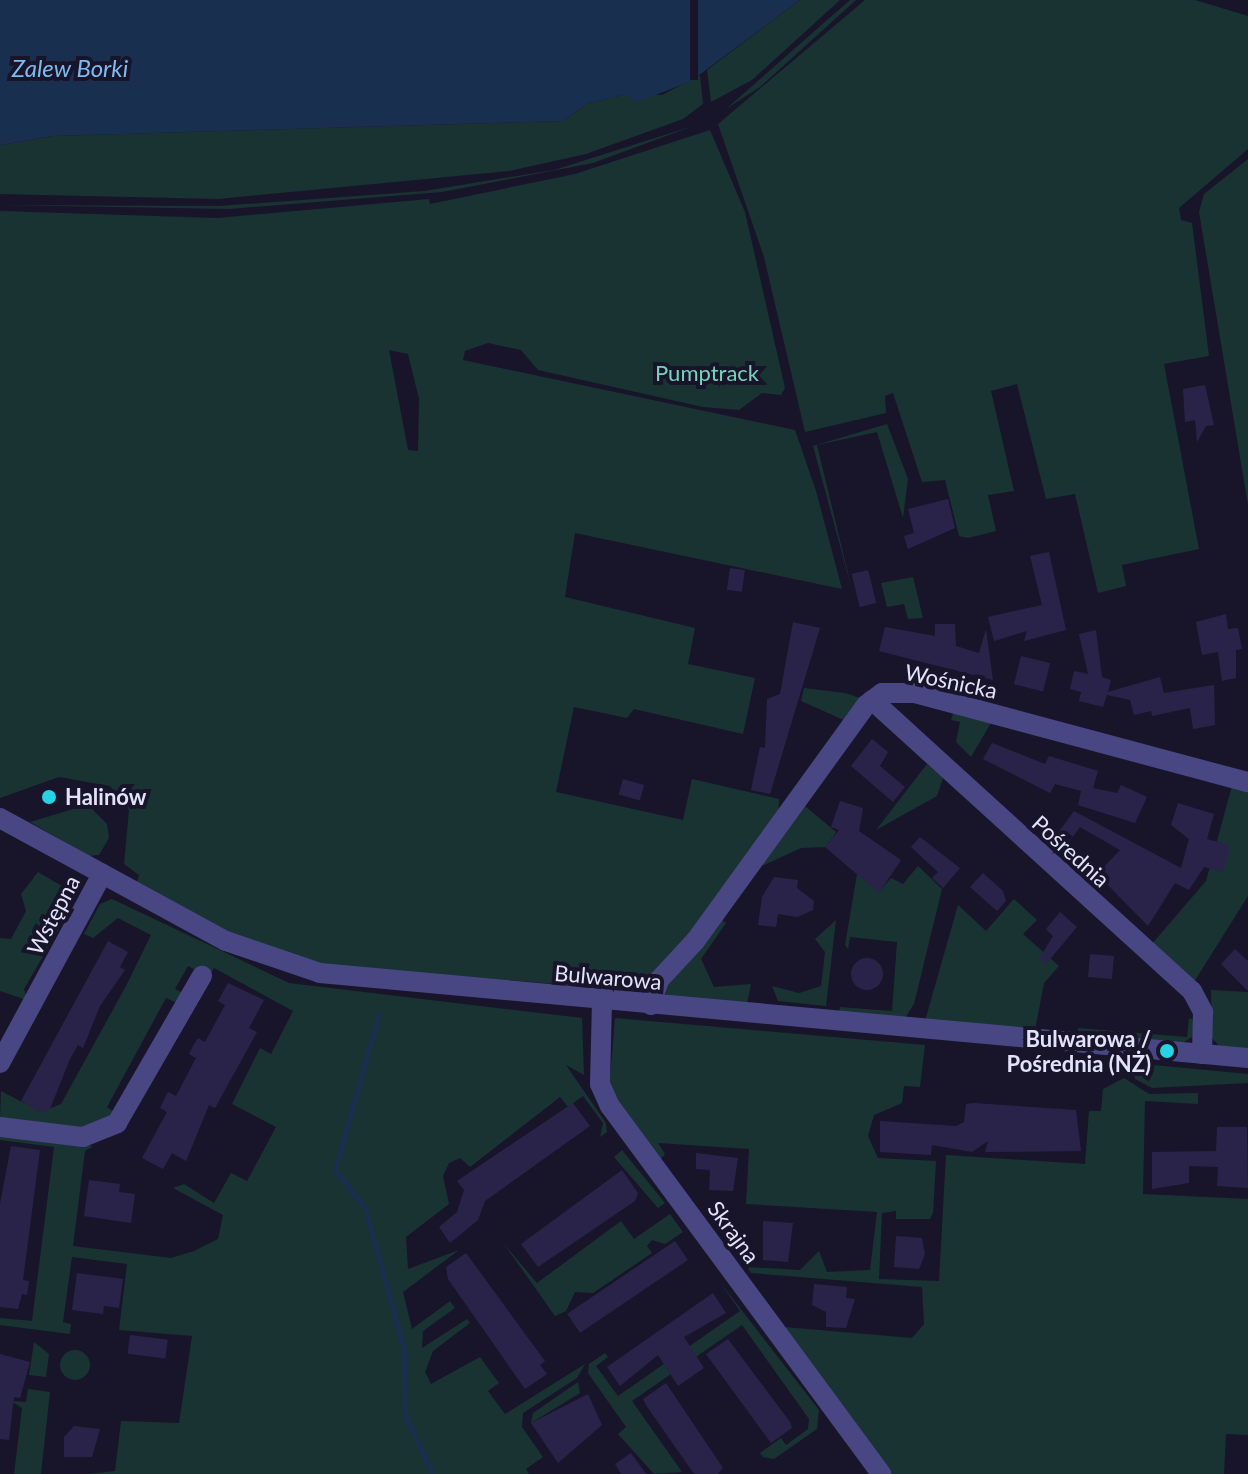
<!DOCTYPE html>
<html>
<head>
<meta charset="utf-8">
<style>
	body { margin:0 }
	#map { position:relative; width:1248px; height:1474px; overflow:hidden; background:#18152a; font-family:Lato,sans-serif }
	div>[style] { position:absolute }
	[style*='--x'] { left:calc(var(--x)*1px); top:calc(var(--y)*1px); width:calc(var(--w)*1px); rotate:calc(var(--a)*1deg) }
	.green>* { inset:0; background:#193332 }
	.round { border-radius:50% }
	.water>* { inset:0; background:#192f4f }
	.pier>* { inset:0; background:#18152a; transform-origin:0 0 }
	.stream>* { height:5px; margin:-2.5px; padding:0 2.5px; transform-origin:2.5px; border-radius:2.5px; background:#192f4f }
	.building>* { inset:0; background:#2a2349; transform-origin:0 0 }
	.minor>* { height:20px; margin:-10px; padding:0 10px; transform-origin:10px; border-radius:10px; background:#484683 }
	.dots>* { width:22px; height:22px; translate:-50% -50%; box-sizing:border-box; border:4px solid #18152a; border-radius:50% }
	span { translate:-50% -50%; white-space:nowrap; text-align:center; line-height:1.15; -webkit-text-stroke:8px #18152a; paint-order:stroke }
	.park-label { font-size:22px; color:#75d4bb }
	.street-label { font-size:22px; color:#e4e2fb }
	.poi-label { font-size:22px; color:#e4e2fb; font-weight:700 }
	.left { translate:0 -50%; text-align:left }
	.right { translate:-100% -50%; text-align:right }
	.water-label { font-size:24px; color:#7dbbee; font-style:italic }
</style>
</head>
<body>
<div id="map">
	<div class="green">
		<i style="clip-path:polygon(800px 0,840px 0,752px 80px,711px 102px,707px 70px)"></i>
		<i style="clip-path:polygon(850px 0,856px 0,760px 87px,726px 109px)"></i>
		<i style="clip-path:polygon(865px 0,1195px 0,1248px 16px,1248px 149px,1179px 208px,1181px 220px,1192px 223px,1209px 356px,1164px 364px,1199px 549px,1122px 565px,1126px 586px,1098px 593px,1075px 494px,1046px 499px,1017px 384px,991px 391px,1014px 491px,988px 495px,996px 531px,968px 538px,959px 536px,945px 480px,922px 482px,893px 393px,885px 396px,886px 413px,805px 432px,764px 257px,718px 124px)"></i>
		<i style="clip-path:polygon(700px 75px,703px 104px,683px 119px,586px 154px,509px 171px,218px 199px,0 194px,0 145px,53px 136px,562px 121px,589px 103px,623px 95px,662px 95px)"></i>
		<i style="clip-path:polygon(693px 126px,593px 163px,442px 192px,229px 209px,0 205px,219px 206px,424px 191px,554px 170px)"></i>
		<i style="clip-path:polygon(evenodd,710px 130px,745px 212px,785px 388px,781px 395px,762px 393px,739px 410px,703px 407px,538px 370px,521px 350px,488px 343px,465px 351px,463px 360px,795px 430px,816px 491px,842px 589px,575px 533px,565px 597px,695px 628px,688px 664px,755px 678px,743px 734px,634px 709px,627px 718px,574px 707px,556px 792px,683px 820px,692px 779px,779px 799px,778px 817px,686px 942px,640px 991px,315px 964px,233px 934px,137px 882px,139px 875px,124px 864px,129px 810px,110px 786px,59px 777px,0 798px,0 211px,217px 218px,429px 199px,430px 204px,575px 174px,710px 130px,389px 350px,408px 354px,419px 399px,418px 451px,408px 450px,389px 350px)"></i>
		<i style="clip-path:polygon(1248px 159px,1248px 505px,1199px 212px,1204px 194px)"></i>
		<i style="clip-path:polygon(887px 424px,908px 479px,903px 518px,877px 432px,817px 445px,852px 590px,813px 446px)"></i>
		<i style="clip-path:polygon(913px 577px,923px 618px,908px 619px,904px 604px,887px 607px,881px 583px)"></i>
		<i style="clip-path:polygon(804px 688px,845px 693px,863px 699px,846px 721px,801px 701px)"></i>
		<i style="clip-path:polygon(954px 711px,992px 721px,971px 757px,956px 742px,960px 722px,951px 720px)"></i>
		<i style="clip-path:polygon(927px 764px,943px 778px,937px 796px,876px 830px)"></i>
		<i style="clip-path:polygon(819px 786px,805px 806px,836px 832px,833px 837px,825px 847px,801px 848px,762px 866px)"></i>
		<i style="clip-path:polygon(1232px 786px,1248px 790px,1248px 896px,1194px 982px,1151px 945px,1206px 881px)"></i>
		<i style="clip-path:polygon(77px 808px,91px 808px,107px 824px,109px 838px,99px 855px,89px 856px,30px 822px)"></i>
		<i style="clip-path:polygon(918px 866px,942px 889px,914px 1004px,905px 1018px,839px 1013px,840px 1007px,892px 1011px,897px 942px,850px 937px,848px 949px,845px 945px,857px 874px,879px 892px,891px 878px,903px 884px)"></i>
		<i style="clip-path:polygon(38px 872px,72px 892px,71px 908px,24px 989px,27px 1000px,0 991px,0 938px,11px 939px,26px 911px,21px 894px)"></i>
		<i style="clip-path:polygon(112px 899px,289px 983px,582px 1018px,584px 1075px,566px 1065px,606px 1123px,607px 1132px,600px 1137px,603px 1123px,583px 1096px,568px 1107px,560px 1097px,470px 1167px,460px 1158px,449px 1163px,443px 1176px,449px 1204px,406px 1237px,408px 1269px,459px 1250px,403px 1292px,412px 1329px,450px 1301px,455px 1308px,423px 1331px,422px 1348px,467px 1319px,470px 1323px,433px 1351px,425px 1372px,431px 1384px,480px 1357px,499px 1383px,488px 1391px,505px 1414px,585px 1364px,577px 1378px,523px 1413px,522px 1427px,543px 1457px,526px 1469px,529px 1474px,89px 1474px,115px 1471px,121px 1421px,179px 1423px,192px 1336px,119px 1330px,127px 1264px,72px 1257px,63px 1322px,71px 1324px,70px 1334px,0 1325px,0 1318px,32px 1321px,54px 1147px,0 1140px,0 1133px,93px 1146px,85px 1151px,73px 1246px,171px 1258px,194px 1251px,218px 1239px,223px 1215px,173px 1188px,184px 1184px,214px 1203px,231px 1173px,247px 1181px,276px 1127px,232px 1104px,260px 1048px,271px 1054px,293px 1011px,214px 968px,209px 977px,188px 966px,175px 989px,185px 994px,179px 1004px,166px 998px,107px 1107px,117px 1114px,92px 1129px,0 1119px,1px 1091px,41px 1112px,61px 1104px,126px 986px,151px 935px,118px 918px,93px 938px,84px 934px,100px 904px)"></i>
		<i style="clip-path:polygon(1014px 899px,1037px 920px,1023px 934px,1059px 966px,1044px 983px,1035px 1030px,925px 1021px,958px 905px,986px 931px)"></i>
		<i style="clip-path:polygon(719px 918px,726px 923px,701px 959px,714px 987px,751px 984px,747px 1004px,667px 997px,664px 984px)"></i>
		<i style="clip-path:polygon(836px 920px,826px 1006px,778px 1001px,772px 986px,799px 993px,821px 986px,825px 952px,815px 939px)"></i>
		<i style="clip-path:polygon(1211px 990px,1248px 992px,1248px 1049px,1219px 1046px,1212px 1038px)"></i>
		<i style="clip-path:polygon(615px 1018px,925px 1045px,920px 1087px,904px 1086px,902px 1103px,874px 1115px,868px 1136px,878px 1158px,936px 1161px,933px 1213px,930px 1219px,896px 1219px,896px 1211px,882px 1213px,879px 1279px,939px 1281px,946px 1155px,1085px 1164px,1089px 1111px,1101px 1111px,1103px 1089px,1124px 1078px,1149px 1094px,1198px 1093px,1198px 1104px,1145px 1101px,1143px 1194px,1248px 1199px,1248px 1435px,1226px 1434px,1224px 1474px,891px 1474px,784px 1327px,912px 1338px,924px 1324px,922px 1287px,751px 1273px,747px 1267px,800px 1270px,819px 1251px,827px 1272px,870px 1270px,877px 1212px,746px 1204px,749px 1149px,658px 1143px,665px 1154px,660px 1160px,609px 1090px)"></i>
		<i style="clip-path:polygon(1189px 1018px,1196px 1021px,1194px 1036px,1182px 1043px,1078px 1033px,1078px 1028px,1187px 1037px)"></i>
		<i style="clip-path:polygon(1046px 1056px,1113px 1062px,1115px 1071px,1055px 1070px)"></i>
		<i style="clip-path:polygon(1133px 1063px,1248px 1074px,1248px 1083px,1152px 1088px,1135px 1079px)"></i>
		<i style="clip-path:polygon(622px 1150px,665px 1203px,658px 1208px,614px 1157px)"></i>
		<i style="clip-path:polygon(670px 1214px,683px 1232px,665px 1244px,652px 1240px,647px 1246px,652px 1253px,593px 1293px,575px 1292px,566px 1311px,555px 1316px,504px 1244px,537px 1283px,621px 1221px,634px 1239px)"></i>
		<i style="clip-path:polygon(719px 1281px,819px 1410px,817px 1429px,774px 1459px,763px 1457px,760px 1453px,781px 1438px,786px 1445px,808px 1429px,809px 1419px,742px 1325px,632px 1401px,682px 1472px,654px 1474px,618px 1434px,626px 1427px,588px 1373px,589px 1364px,605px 1353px,608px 1357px,596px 1366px,618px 1396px,740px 1311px)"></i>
		<i style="clip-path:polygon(34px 1342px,49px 1354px,46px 1377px,29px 1375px)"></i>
		<i class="round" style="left:60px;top:1350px;width:30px;height:30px"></i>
		<i style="clip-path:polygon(578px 1382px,580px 1393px,531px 1423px,533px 1413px)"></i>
		<i style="clip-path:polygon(28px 1389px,50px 1392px,41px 1474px,14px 1474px,22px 1408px,11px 1401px,26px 1402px)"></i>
	</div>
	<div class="water">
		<i style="clip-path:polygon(0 0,800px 0,691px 81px,638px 102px,623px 95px,589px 103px,562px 121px,53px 136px,0 145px)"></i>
	</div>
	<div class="pier">
		<i style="left:690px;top:0;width:8px;height:80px"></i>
	</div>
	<div class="stream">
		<i style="--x:379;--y:1013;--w:163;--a:105.7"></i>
		<i style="--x:335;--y:1170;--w:48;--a:51.7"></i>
		<i style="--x:365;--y:1208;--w:147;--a:74.6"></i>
		<i style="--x:404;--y:1350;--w:65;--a:89.1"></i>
		<i style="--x:405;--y:1415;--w:65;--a:65.4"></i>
	</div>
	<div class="building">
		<i style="clip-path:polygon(1205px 385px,1214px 425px,1206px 426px,1197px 442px,1195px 420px,1185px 422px,1183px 389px)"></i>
		<i style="clip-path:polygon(948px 499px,955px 528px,908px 549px,904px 536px,914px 533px,908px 509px)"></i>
		<i style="clip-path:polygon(1049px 552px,1066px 630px,1024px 641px,1027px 631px,994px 641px,988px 617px,1042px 605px,1030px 556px)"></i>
		<i style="left:730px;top:568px;width:15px;height:22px;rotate:8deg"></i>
		<i style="left:868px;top:570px;width:34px;height:17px;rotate:76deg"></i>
		<i style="clip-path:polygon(1226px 614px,1228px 629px,1238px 628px,1242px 649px,1236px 650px,1236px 678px,1222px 681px,1218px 652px,1202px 655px,1196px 622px)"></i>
		<i style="clip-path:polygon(793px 622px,820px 628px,770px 794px,751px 790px,760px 747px,765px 748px,767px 699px,780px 694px)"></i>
		<i style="clip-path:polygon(935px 624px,955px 624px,956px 646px,979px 653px,986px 629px,993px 680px,879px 651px,885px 627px,935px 636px)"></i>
		<i style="clip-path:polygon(1096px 630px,1102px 677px,1111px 680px,1108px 692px,1160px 677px,1164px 693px,1214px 685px,1215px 725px,1193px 729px,1190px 708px,1152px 716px,1151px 711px,1134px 715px,1130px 700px,1107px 695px,1103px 707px,1079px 701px,1081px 692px,1070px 689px,1074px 671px,1088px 674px,1079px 634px)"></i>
		<i style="left:1021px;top:656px;width:30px;height:29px;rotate:14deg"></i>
		<i style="clip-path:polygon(872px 739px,888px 752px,880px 766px,905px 787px,893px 802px,851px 766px)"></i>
		<i style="clip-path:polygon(992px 743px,1045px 764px,1049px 756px,1098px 771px,1093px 788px,1117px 793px,1121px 785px,1147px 797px,1135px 823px,1078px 805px,1081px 791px,1055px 784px,1050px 793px,983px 759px)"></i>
		<i style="left:623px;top:779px;width:22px;height:16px;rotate:16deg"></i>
		<i style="clip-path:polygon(840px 801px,863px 808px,859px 831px,901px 860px,879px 893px,825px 847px,839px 830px,831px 827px)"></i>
		<i style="clip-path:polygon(1178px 803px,1214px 814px,1207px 839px,1230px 845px,1223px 872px,1204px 867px,1189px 890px,1175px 883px,1148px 926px,1097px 874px,1120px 850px,1080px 827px,1060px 854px,1050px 844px,1074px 811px,1181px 868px,1189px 839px,1171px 825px)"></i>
		<i style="clip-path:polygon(920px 837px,960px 868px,943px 888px,932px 878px,938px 872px,911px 847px)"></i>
		<i style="clip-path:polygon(983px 873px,1003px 891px,1006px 901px,997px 911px,970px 887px)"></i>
		<i style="clip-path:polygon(774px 877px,798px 880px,797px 888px,814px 901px,813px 910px,797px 917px,778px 914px,776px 927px,758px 925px,762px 897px)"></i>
		<i style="clip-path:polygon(1060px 912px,1077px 927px,1046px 964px,1039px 959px,1053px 936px,1046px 929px)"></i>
		<i style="clip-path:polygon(108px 941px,128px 952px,120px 967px,125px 970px,100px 1006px,83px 1048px,78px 1045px,70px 1059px,50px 1109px,41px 1113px,21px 1101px)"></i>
		<i style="clip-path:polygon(1235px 949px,1248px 961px,1248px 991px,1221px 964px)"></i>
		<i style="left:1090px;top:954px;width:24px;height:23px;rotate:5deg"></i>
		<i class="round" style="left:851px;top:958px;width:32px;height:32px"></i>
		<i style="clip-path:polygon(228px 983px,264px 1000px,249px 1028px,257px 1032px,215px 1108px,209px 1105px,186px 1161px,172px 1153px,163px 1169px,142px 1158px,167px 1112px,160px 1108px,168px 1092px,176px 1096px,196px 1058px,189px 1054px,193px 1046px,198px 1038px,205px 1042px,225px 1005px,218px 1001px)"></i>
		<i style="clip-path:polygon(573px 1103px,590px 1126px,485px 1201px,478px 1220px,450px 1243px,439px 1227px,457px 1212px,464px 1190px,457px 1181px)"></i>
		<i style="clip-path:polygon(974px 1103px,1076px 1110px,1081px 1151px,985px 1152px,988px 1141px,972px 1152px,932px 1145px,931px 1155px,880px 1152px,880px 1121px,956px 1126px,964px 1122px,966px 1104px)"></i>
		<i style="clip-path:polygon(1217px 1127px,1247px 1127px,1248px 1188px,1217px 1186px,1218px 1167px,1189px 1166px,1189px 1183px,1152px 1189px,1152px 1152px,1216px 1151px)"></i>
		<i style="clip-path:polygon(11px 1146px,40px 1150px,23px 1280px,29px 1281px,27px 1295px,22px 1294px,18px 1309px,0 1307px,0 1204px)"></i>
		<i style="clip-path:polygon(696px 1153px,738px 1158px,733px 1191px,709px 1190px,710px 1170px,696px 1169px)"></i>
		<i style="clip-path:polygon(622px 1170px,638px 1193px,635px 1201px,538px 1267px,521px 1244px)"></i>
		<i style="clip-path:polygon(89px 1180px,120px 1184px,119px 1192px,135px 1194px,131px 1223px,84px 1216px)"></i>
		<i style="clip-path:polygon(763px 1221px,793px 1223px,788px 1262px,763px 1260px)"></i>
		<i style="clip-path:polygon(896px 1236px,922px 1238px,925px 1254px,919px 1269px,894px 1267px)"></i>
		<i style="left:675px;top:1241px;width:23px;height:130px;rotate:56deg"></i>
		<i style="clip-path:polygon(466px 1253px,545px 1361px,540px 1365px,547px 1374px,525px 1389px,448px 1279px,446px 1267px)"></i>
		<i style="clip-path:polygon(77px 1273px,123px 1279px,119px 1308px,104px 1306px,103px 1314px,72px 1310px)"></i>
		<i style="clip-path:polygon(814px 1284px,847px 1287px,846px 1298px,855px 1299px,846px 1328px,826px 1327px,826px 1312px,812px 1305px)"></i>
		<i style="clip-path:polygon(713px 1293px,726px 1313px,684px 1337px,704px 1368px,678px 1386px,658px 1355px,620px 1386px,607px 1367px)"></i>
		<i style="left:130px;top:1335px;width:38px;height:19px;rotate:7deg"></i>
		<i style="clip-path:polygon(728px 1339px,790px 1422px,792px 1428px,771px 1443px,706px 1354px)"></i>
		<i style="clip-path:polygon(0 1354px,30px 1362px,20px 1398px,14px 1397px,9px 1440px,0 1439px)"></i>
		<i style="clip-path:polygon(666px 1383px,723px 1468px,718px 1474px,694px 1474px,646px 1405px,643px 1399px)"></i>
		<i style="clip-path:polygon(588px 1394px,602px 1425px,558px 1463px,531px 1423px)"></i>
		<i style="clip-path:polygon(74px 1426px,100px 1429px,92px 1457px,64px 1457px,64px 1437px)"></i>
		<i style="clip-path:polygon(631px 1453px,646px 1474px,621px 1474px,615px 1464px)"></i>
	</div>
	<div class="minor">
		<i style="--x:872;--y:700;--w:433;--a:42.3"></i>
		<i style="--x:1192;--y:991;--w:24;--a:62"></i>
		<i style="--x:1203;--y:1012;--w:42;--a:91.4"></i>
		<i style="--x:0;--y:818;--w:257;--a:28.6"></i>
		<i style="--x:226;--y:941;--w:99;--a:18.8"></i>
		<i style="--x:320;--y:973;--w:932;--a:5.23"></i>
		<i style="--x:602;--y:1001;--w:83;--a:91.4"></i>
		<i style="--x:600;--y:1084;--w:24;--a:66"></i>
		<i style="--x:610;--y:1106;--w:457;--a:53.6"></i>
		<i style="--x:651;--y:1005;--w:26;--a:-72"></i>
		<i style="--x:659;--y:980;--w:54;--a:-47.2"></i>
		<i style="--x:696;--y:940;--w:290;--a:-54.1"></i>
		<i style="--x:866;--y:705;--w:20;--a:-37"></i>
		<i style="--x:882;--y:693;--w:33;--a:0"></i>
		<i style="--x:915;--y:693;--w:345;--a:15"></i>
		<i style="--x:0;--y:1063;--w:215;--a:-61.6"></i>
		<i style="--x:0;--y:1127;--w:84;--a:6.9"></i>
		<i style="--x:83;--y:1137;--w:37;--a:-22"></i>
		<i style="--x:117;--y:1123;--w:170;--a:-60"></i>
	</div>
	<div class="dots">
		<i style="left:49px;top:797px;background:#26d2e3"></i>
		<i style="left:1167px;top:1051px;background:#26d2e3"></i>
	</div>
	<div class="park-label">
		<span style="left:707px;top:373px">Pumptrack</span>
	</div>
	<div class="street-label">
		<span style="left:951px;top:681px;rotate:12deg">Wośnicka</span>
		<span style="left:1071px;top:851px;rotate:42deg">Pośrednia</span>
		<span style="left:53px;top:915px;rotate:-62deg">Wstępna</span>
		<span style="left:608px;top:977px;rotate:5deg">Bulwarowa</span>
		<span style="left:734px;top:1232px;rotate:54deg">Skrajna</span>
	</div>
	<div class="poi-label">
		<span class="left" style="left:65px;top:797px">Halinów</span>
		<span class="right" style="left:1151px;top:1051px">Bulwarowa /<br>Pośrednia (NŻ)</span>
	</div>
	<div class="water-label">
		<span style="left:70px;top:68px">Zalew Borki</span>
	</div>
</div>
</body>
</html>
